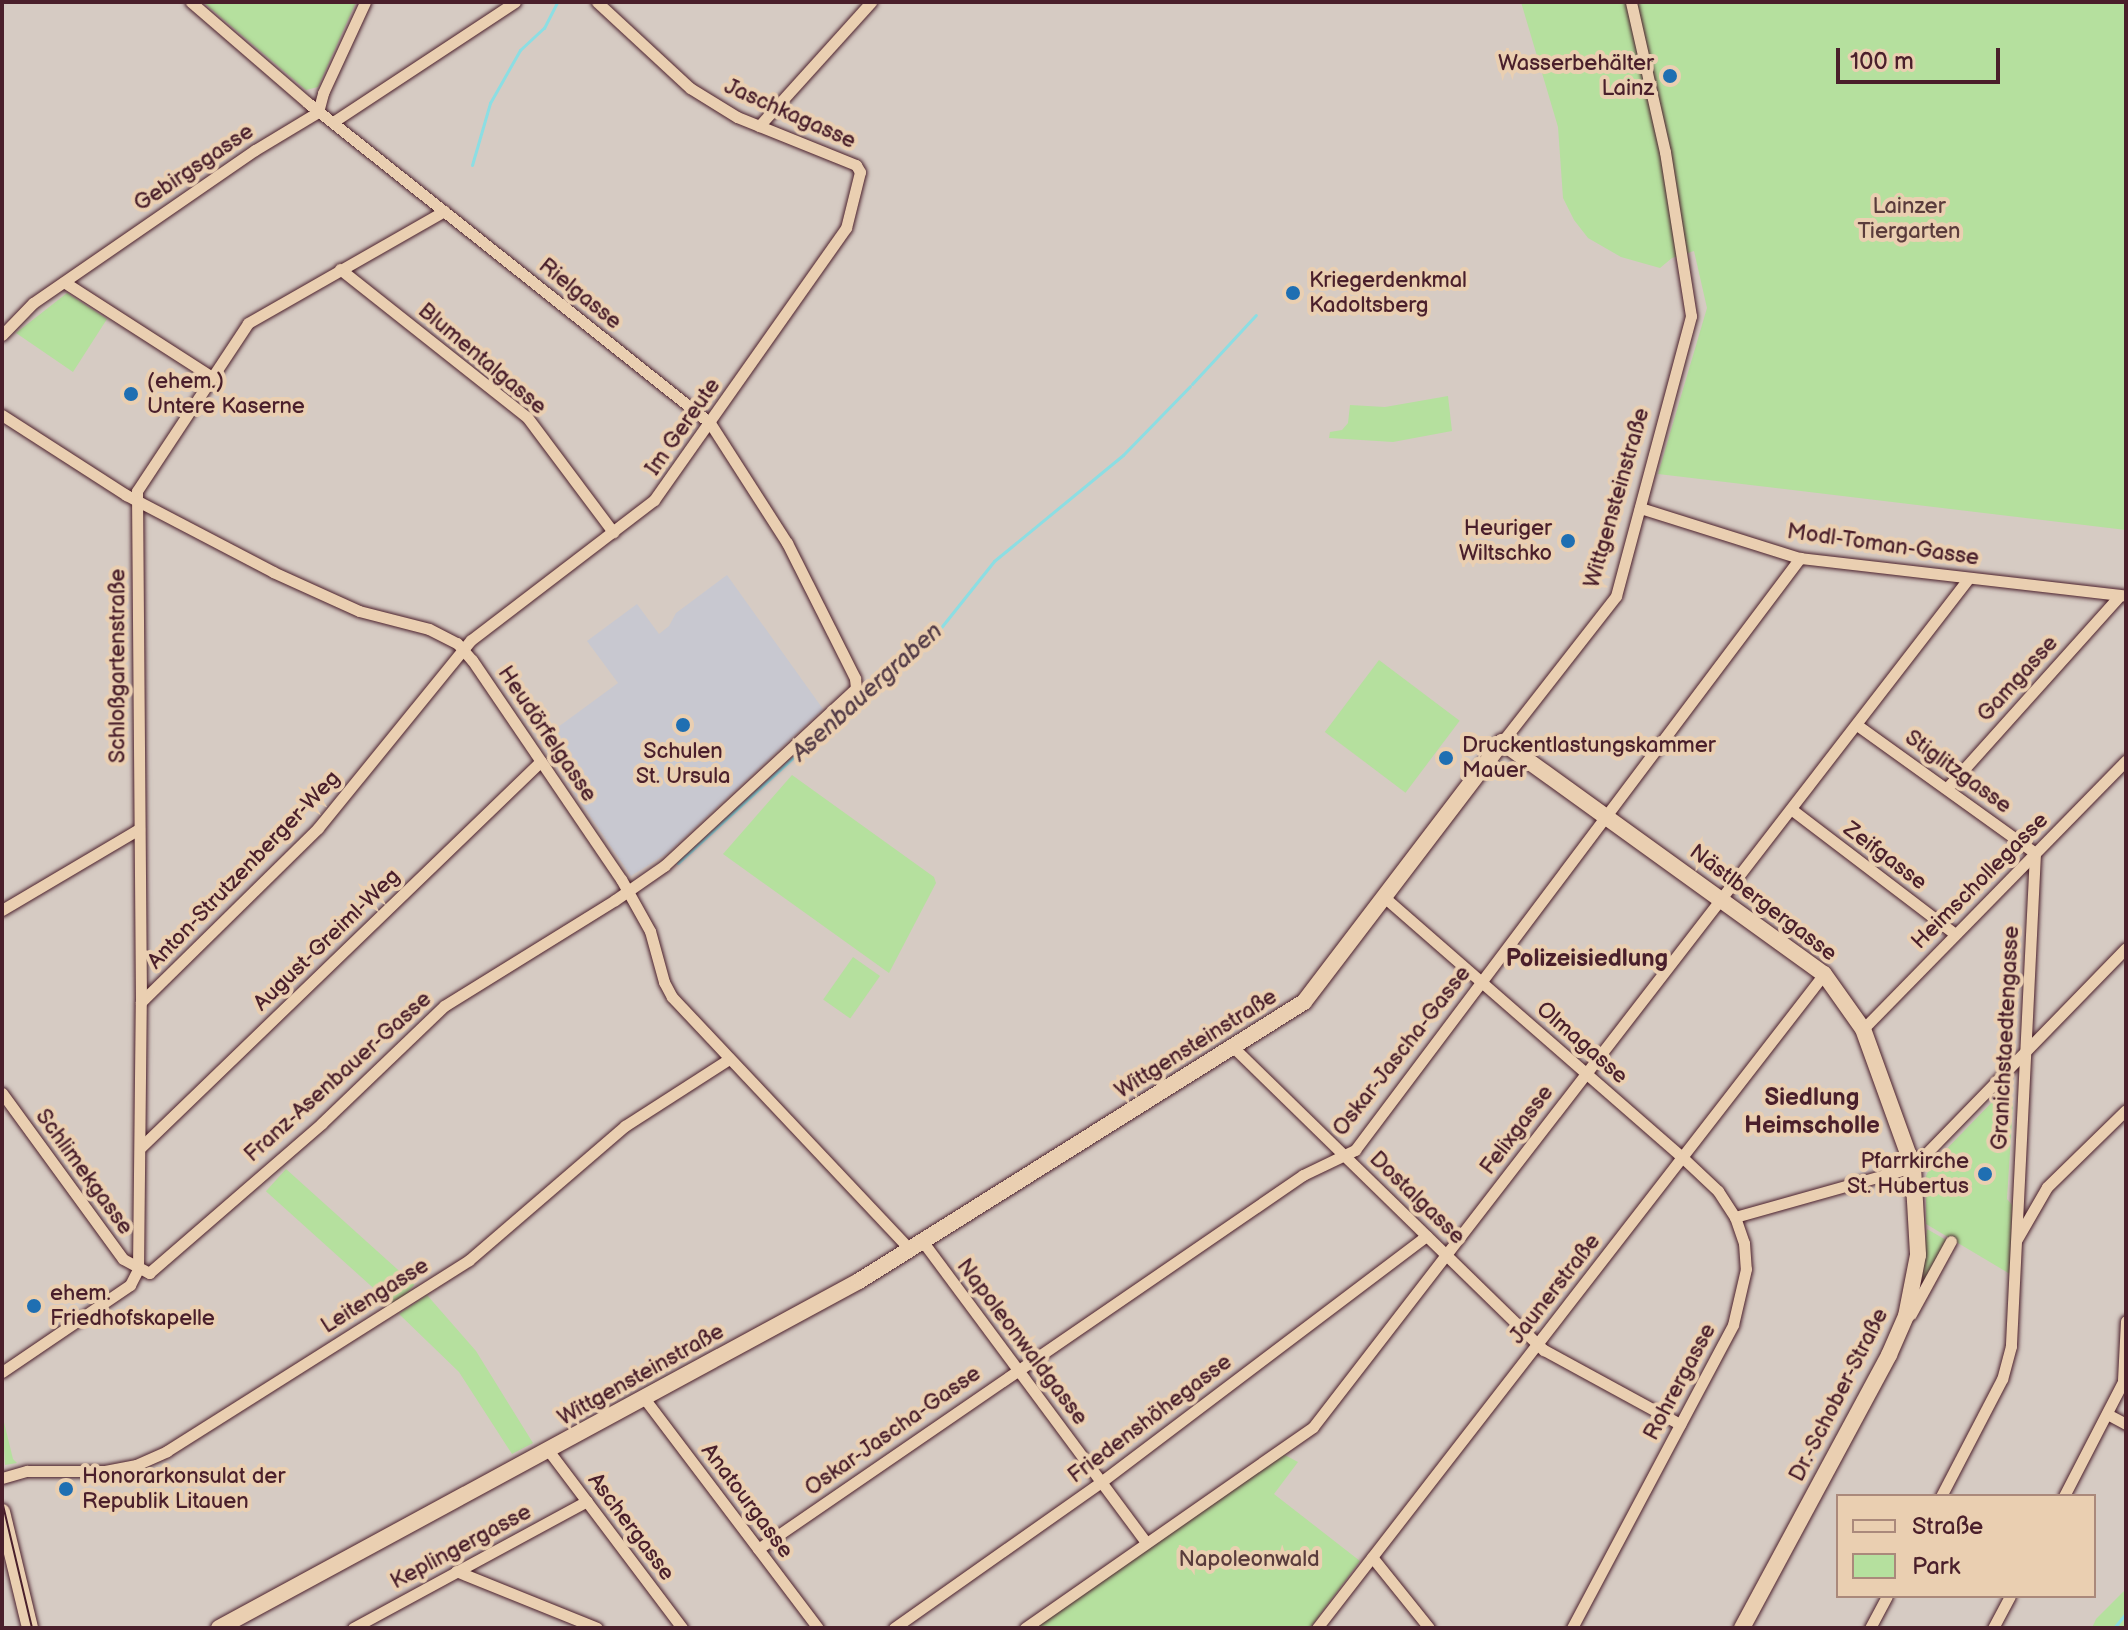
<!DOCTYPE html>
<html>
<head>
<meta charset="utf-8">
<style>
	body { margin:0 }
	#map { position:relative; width:2128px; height:1630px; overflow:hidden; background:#d6cbc3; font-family:"Balsamiq Sans",sans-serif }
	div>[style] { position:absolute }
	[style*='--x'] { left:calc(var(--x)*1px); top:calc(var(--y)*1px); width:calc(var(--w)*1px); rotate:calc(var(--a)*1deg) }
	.built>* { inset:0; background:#c8c8d0 }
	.green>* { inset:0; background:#b5e09e; transform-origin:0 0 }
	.stream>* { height:3px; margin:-1.5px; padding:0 1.5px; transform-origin:1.5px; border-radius:1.5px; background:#8cdee3 }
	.roads { filter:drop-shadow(0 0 2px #4a1f2b) drop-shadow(0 0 2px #4a1f2b) }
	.street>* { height:11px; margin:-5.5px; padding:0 5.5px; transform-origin:5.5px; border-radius:5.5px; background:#eacfb1 }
	.secondary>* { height:16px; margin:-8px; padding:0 8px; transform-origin:8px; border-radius:8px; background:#eacfb1 }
	.tram>* { height:2px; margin:-1px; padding:0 1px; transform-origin:1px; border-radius:1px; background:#4a1f2b }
	.dots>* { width:22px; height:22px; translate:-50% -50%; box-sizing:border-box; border:4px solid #eacfb1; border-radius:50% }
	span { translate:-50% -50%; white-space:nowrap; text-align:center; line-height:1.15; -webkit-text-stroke:8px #eacfb1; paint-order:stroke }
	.poi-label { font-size:22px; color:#4a1f2b }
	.right { translate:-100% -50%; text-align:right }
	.left { translate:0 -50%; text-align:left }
	.street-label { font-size:22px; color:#4a1f2b }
	.park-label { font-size:22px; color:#5a3c3c }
	.water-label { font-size:24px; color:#543c47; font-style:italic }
	.neighbourhood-label { font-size:24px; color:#4a1f2b; font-weight:700 }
	.frame { position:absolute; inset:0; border:4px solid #4a1f2b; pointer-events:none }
	.legend { position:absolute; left:1836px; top:1494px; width:260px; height:104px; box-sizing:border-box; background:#eacfb1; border:2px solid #aa897b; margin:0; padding:10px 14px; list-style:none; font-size:24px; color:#4a1f2b }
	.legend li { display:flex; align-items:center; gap:16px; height:40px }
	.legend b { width:40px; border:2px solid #aa897b }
	.scale { position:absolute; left:1836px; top:48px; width:164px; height:36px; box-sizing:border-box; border:4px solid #4a1f2b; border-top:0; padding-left:10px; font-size:24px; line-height:28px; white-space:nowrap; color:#4a1f2b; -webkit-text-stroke:6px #eacfb1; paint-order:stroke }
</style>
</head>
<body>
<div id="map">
	<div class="built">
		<i style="clip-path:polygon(727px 575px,823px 709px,666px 854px,631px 876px,539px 741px,618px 683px,587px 641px,637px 604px,659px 634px,669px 626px,676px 613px)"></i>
	</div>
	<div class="green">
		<i style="clip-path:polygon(203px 2px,356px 2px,318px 87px,306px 90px)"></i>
		<i style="clip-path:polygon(1521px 2px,2126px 2px,2126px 530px,1658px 474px,1707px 308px,1694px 251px,1672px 258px,1660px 268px,1621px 257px,1588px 238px,1574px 220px,1563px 198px,1558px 127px)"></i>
		<i style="clip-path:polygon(67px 293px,107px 319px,73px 372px,16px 333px)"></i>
		<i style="clip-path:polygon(1448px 396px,1452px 431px,1393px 442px,1329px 438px,1330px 432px,1342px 430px,1348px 423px,1350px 405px,1385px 407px)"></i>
		<i style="left:1379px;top:660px;width:101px;height:90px;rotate:37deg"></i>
		<i style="clip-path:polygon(792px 775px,934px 877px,936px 883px,889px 973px,723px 854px)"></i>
		<i style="left:853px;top:957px;width:33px;height:52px;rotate:35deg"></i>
		<i style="clip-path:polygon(2003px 1096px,2013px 1104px,2007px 1199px,2012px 1205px,2010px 1274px,1926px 1224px,1926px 1176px,1931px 1165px,1996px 1098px)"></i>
		<i style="left:286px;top:1169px;width:173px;height:30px;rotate:42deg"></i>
		<i style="clip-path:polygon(1927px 1229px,1946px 1240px,1921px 1286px,1920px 1285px)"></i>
		<i style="clip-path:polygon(427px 1295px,476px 1351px,533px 1443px,512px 1454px,459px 1372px,399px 1314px)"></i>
		<i style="clip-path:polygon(2px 1414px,13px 1459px,17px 1463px,5px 1465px)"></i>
		<i style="clip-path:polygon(1283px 1454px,1298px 1462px,1274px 1494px,1360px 1561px,1310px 1628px,1034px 1628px)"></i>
		<i style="clip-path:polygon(2126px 1589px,2126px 1628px,2092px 1628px,2096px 1619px)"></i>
	</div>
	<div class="stream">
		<i style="--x:472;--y:165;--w:65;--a:-73.8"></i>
		<i style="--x:490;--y:103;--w:61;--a:-60.5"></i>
		<i style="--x:520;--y:50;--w:33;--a:-43"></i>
		<i style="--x:544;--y:28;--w:29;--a:-63"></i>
		<i style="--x:1192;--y:384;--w:94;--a:-47.2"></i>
		<i style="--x:678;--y:863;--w:255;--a:-42.5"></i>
		<i style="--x:866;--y:691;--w:42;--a:-35.2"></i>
		<i style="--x:900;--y:667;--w:54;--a:-43.5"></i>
		<i style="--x:939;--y:630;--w:88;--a:-51.4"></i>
		<i style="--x:994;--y:561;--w:167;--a:-39.4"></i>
		<i style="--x:1123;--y:455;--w:96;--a:-45.8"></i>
		<i style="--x:2114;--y:1628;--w:19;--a:-51"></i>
	</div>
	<div class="roads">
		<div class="street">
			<i style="--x:318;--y:112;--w:20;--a:-75"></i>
			<i style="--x:323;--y:93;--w:100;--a:-65.2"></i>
			<i style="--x:333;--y:122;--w:218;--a:-33.4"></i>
			<i style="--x:759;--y:126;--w:167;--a:-47.9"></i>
			<i style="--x:340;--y:269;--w:238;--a:38.4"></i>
			<i style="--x:527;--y:417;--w:144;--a:53.2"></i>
			<i style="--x:64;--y:282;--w:176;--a:32.7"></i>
			<i style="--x:2;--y:335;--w:45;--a:-45.9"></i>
			<i style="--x:33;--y:303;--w:270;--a:-34.6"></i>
			<i style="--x:255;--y:150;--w:74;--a:-31.1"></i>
			<i style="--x:2;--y:415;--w:148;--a:32.8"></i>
			<i style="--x:126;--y:495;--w:166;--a:27.6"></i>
			<i style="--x:273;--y:572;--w:94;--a:24.4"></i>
			<i style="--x:359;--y:611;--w:72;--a:14.4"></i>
			<i style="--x:429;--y:629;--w:31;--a:27"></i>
			<i style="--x:457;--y:643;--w:23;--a:49"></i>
			<i style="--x:472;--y:660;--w:265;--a:55.8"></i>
			<i style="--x:621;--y:879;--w:60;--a:60.9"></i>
			<i style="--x:650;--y:931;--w:53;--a:74.6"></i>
			<i style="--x:664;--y:982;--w:17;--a:62"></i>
			<i style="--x:672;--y:997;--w:347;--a:46.7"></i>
			<i style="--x:1640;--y:508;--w:168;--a:17.4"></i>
			<i style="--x:1800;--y:558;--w:328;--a:6.6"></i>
			<i style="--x:1857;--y:725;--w:219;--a:35.7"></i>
			<i style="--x:2035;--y:853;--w:494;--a:92.8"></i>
			<i style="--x:2011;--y:1346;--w:34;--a:105"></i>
			<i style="--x:2002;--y:1379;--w:132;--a:117.5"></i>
			<i style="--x:1502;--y:742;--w:185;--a:-52"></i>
			<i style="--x:1616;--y:596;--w:290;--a:-75"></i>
			<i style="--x:1691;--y:316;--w:166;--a:-99"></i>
			<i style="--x:1665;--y:152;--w:154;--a:-102.8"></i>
			<i style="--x:1947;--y:788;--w:258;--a:-48.1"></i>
			<i style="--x:1791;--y:809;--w:206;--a:37.3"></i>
			<i style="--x:1384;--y:897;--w:395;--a:41.1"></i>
			<i style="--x:1682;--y:1157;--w:50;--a:43.4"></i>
			<i style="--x:1718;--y:1191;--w:31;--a:57"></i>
			<i style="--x:1735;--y:1217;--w:28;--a:71"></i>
			<i style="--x:1744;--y:1243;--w:26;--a:86"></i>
			<i style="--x:1746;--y:1269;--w:57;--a:103.1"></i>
			<i style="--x:1733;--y:1325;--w:343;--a:118"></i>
			<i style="--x:2;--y:910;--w:159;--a:-30.6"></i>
			<i style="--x:141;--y:1002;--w:248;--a:-44.5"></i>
			<i style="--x:318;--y:828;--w:242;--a:-50.9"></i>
			<i style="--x:471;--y:640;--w:230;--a:-37.4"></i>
			<i style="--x:654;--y:500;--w:333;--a:-54.8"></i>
			<i style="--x:846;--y:228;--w:58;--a:-76"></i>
			<i style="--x:860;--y:172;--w:8;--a:-120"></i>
			<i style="--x:856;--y:165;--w:128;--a:-158"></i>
			<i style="--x:737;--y:117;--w:55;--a:-148.3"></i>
			<i style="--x:690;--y:88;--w:127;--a:-137.2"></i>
			<i style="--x:1863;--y:1029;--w:376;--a:-45.6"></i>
			<i style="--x:1233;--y:1047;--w:434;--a:44.3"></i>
			<i style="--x:1544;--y:1350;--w:155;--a:28.6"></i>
			<i style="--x:2;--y:1093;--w:205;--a:53.9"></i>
			<i style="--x:123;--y:1259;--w:30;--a:28"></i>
			<i style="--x:149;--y:1273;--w:229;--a:-40.9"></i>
			<i style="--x:322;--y:1123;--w:169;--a:-43.8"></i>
			<i style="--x:444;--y:1006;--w:201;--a:-31.8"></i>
			<i style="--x:615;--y:900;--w:60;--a:-34.8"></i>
			<i style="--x:664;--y:866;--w:262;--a:-42.8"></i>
			<i style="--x:856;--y:688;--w:10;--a:-96"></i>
			<i style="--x:855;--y:678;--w:151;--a:-116.7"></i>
			<i style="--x:787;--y:543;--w:143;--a:-122.7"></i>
			<i style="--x:710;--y:423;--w:514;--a:-141.48"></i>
			<i style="--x:308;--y:103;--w:155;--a:-139.2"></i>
			<i style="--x:140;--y:1148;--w:557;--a:-43.98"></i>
			<i style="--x:1735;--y:1217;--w:185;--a:-15.7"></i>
			<i style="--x:1913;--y:1167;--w:305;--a:-45.8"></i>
			<i style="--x:2017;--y:1239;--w:60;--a:-60"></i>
			<i style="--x:2047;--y:1187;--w:110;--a:-44.3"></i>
			<i style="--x:923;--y:1242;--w:374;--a:53.4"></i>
			<i style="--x:1911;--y:1314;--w:83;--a:-61.3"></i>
			<i style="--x:2;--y:1372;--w:155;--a:-34.2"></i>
			<i style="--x:130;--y:1285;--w:18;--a:-63"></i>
			<i style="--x:138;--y:1269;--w:267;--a:-89.4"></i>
			<i style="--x:141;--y:1002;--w:511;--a:-90.45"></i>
			<i style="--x:137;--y:491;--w:201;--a:-56.5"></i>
			<i style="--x:248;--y:323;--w:226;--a:-29.7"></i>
			<i style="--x:2123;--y:1380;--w:59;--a:-87.1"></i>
			<i style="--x:644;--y:1398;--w:288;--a:52.9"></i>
			<i style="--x:2109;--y:1415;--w:19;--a:28"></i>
			<i style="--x:548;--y:1450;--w:223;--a:53"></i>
			<i style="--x:2;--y:1478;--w:26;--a:-16"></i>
			<i style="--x:27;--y:1471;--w:78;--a:0"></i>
			<i style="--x:105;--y:1471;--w:32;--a:-11"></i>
			<i style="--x:136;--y:1465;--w:34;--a:-24"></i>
			<i style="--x:167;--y:1451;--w:357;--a:-32.3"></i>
			<i style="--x:469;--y:1260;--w:206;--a:-40.7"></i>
			<i style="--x:625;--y:1126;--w:124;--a:-32.8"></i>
			<i style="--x:2064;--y:1496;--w:135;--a:-62.7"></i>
			<i style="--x:758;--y:1549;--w:661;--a:-34.46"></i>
			<i style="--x:1303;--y:1175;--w:58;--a:-25.7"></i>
			<i style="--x:1355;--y:1150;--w:741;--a:-53.07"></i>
			<i style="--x:1372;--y:1557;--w:91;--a:51.2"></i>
			<i style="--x:456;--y:1571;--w:152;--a:22"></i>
			<i style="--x:353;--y:1628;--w:266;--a:-28.5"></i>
			<i style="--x:894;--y:1628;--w:253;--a:-35.2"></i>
			<i style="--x:1101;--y:1482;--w:408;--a:-37.1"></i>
			<i style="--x:1025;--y:1628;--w:351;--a:-34.9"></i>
			<i style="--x:1313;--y:1427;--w:1072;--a:-52.32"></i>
			<i style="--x:1317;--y:1628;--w:828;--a:-52.22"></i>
			<i style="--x:1870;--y:1628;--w:36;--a:-62"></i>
			<i style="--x:1993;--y:1628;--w:36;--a:-62"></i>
		</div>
		<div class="secondary">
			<i style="--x:2;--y:1512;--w:119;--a:76.4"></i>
			<i style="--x:219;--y:1628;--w:728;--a:-28.47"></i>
			<i style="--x:859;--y:1281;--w:525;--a:-32.09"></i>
			<i style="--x:1304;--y:1002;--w:327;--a:-52.7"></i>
			<i style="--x:1502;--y:742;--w:397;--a:35.8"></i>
			<i style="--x:1824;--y:974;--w:67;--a:54.7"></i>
			<i style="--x:1863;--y:1029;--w:147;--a:70.1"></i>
			<i style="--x:1913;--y:1167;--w:88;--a:86.7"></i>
			<i style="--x:1918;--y:1255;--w:62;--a:101.1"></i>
			<i style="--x:1906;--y:1316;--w:43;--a:113.6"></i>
			<i style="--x:1889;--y:1355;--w:310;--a:118.3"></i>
		</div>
	</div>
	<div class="tram">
		<i style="--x:2;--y:1501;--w:130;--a:76.7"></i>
	</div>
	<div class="dots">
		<i style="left:1670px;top:76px;background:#1f6fb2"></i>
		<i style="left:1293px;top:293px;background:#1f6fb2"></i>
		<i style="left:131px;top:394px;background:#1f6fb2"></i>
		<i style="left:1568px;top:541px;background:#1f6fb2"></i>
		<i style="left:683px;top:725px;background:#1f6fb2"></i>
		<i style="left:1446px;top:758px;background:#1f6fb2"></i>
		<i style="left:1985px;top:1174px;background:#1f6fb2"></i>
		<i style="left:34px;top:1306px;background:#1f6fb2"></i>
		<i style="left:66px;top:1489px;background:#1f6fb2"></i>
	</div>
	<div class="poi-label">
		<span class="right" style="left:1654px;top:76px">Wasserbehälter<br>Lainz</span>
		<span class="left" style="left:1309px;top:293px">Kriegerdenkmal<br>Kadoltsberg</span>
		<span class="left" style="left:147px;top:394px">(ehem.)<br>Untere Kaserne</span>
		<span class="right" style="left:1552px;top:541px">Heuriger<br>Wiltschko</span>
		<span class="left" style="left:1462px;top:758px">Druckentlastungskammer<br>Mauer</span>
		<span style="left:683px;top:764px">Schulen<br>St. Ursula</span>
		<span class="right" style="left:1969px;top:1174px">Pfarrkirche<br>St. Hubertus</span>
		<span class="left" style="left:50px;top:1306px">ehem.<br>Friedhofskapelle</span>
		<span class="left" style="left:82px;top:1489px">Honorarkonsulat der<br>Republik Litauen</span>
	</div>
	<div class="street-label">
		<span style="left:790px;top:114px;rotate:24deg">Jaschkagasse</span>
		<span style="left:194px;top:168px;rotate:-34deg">Gebirgsgasse</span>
		<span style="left:580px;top:294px;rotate:39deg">Rielgasse</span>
		<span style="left:482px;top:359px;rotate:40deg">Blumentalgasse</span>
		<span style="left:683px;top:427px;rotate:-55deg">Im Gereute</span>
		<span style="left:1617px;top:498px;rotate:-74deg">Wittgensteinstraße</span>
		<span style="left:1883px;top:545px;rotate:8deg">Modl-Toman-Gasse</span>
		<span style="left:118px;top:666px;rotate:-90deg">Schloßgartenstraße</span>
		<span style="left:2018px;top:679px;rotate:-48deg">Gamgasse</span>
		<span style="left:547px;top:734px;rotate:56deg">Heudörfelgasse</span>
		<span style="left:1958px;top:772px;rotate:36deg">Stiglitzgasse</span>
		<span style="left:1885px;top:856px;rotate:37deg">Zeifgasse</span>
		<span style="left:244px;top:870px;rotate:-46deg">Anton-Strutzenberger-Weg</span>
		<span style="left:1980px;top:881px;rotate:-45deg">Heimschollegasse</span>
		<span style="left:1763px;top:903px;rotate:37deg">Nästlbergergasse</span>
		<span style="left:327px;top:940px;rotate:-44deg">August-Greiml-Weg</span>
		<span style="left:2006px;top:1038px;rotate:-87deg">Granichstaedtengasse</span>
		<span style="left:1582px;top:1043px;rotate:41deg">Olmagasse</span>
		<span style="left:1196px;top:1044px;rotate:-32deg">Wittgensteinstraße</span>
		<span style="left:1402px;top:1051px;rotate:-52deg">Oskar-Jascha-Gasse</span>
		<span style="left:338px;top:1077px;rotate:-42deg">Franz-Asenbauer-Gasse</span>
		<span style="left:1517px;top:1130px;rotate:-53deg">Felixgasse</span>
		<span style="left:84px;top:1172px;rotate:54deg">Schlimekgasse</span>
		<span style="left:1417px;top:1198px;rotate:44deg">Dostalgasse</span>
		<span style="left:1555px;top:1289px;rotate:-52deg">Jaunerstraße</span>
		<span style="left:375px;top:1296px;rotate:-32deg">Leitengasse</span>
		<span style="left:1022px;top:1342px;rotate:53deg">Napoleonwaldgasse</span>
		<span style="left:641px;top:1375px;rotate:-29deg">Wittgensteinstraße</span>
		<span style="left:1680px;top:1382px;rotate:-62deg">Rohrergasse</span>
		<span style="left:1839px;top:1395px;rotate:-63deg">Dr.-Schober-Straße</span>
		<span style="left:1150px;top:1419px;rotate:-37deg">Friedenshöhegasse</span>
		<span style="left:893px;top:1431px;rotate:-35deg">Oskar-Jascha-Gasse</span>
		<span style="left:747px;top:1501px;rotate:53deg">Anatourgasse</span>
		<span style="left:631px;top:1527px;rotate:53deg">Aschergasse</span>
		<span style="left:461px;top:1547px;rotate:-28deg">Keplingergasse</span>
	</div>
	<div class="park-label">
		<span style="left:1909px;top:219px">Lainzer<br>Tiergarten</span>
		<span style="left:1249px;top:1560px">Napoleonwald</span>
	</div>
	<div class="water-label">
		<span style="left:867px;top:692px;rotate:-42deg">Asenbauergraben</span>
	</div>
	<div class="neighbourhood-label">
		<span style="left:1587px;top:959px">Polizeisiedlung</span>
		<span style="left:1812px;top:1112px">Siedlung<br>Heimscholle</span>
	</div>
	<div class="frame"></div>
	<ul class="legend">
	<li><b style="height:10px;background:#eacfb1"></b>Straße</li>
	<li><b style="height:22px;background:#b5e09e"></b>Park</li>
	</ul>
	<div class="scale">100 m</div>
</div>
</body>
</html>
